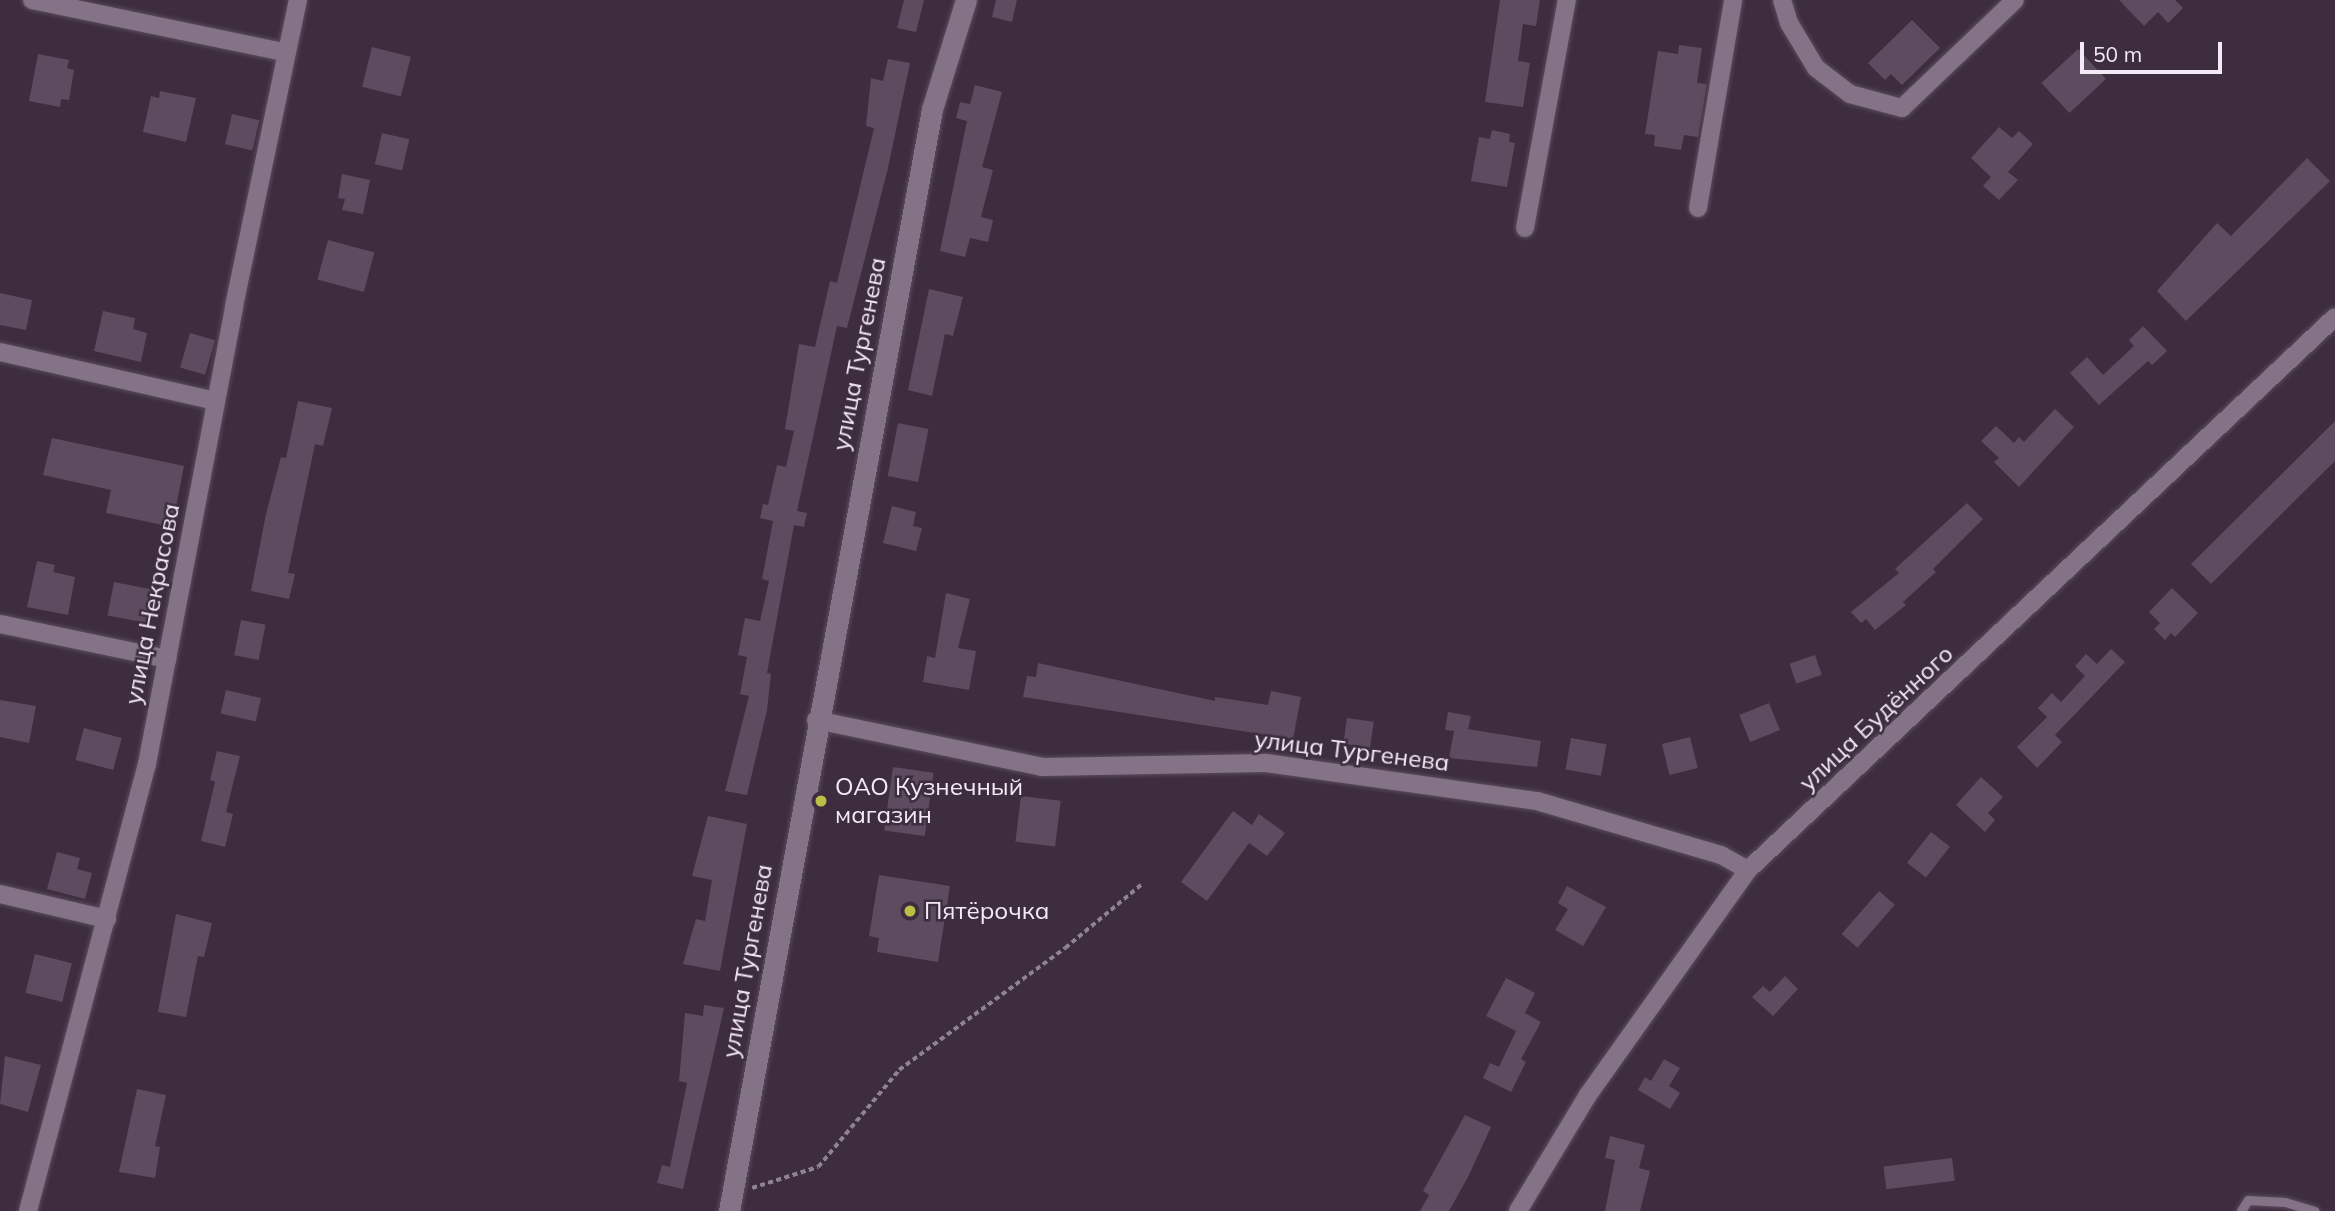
<!DOCTYPE html>
<html>
<head>
<meta charset="utf-8">
<style>
	body { margin:0 }
	#map { position:relative; width:2335px; height:1211px; overflow:hidden; background:#3d2d3f; font-family:Mulish,sans-serif }
	div>[style] { position:absolute }
	[style*='--x'] { left:calc(var(--x)*1px); top:calc(var(--y)*1px); width:calc(var(--w)*1px); rotate:calc(var(--a)*1deg) }
	.building>* { inset:0; background:#5d4c5f; transform-origin:0 0 }
	.path>* { height:3.5px; margin-top:-1.75px; transform-origin:0; background:repeating-linear-gradient(90deg,#8f8291 0 5px,transparent 0 8.5px) }
	.roads { filter:drop-shadow(0 0 2px #5a4c5c) drop-shadow(0 0 2px #5a4c5c) }
	.lane>* { height:9px; margin:-4.5px; padding:0 4.5px; transform-origin:4.5px; border-radius:4.5px; background:#847286 }
	.street>* { height:18px; margin:-9px; padding:0 9px; transform-origin:9px; border-radius:9px; background:#847286 }
	.secondary>* { height:21px; margin:-10.5px; padding:0 10.5px; transform-origin:10.5px; border-radius:10.5px; background:#847286 }
	.dots>* { width:19px; height:19px; translate:-50% -50%; box-sizing:border-box; border:4px solid #3d2d3f; border-radius:50% }
	span { translate:-50% -50%; white-space:nowrap; text-align:center; line-height:1.15; -webkit-text-stroke:5px #3d2d3f; paint-order:stroke }
	.street-label { font-size:24px; color:#f4eaf5 }
	.poi-label { font-size:24px; color:#f4eaf5 }
	.left { translate:0 -50%; text-align:left }
	.scale { position:absolute; left:2080px; top:42px; width:142px; height:32px; box-sizing:border-box; border:4px solid #f4eaf5; border-top:0; padding-left:9px; font-size:21px; line-height:24px; white-space:nowrap; color:#f4eaf5; -webkit-text-stroke:5px #3d2d3f; paint-order:stroke }
</style>
</head>
<body>
<div id="map">
	<div class="building">
		<i style="clip-path:polygon(904px 0,924px 0,916px 32px,897px 28px)"></i>
		<i style="clip-path:polygon(996px 0,1017px 0,1012px 22px,992px 17px)"></i>
		<i style="clip-path:polygon(1500px 0,1540px 0,1536px 26px,1523px 24px,1518px 61px,1530px 63px,1523px 107px,1485px 102px)"></i>
		<i style="clip-path:polygon(2119px 0,2175px 0,2183px 8px,2168px 23px,2158px 12px,2144px 26px)"></i>
		<i style="clip-path:polygon(1912px 20px,1940px 48px,1902px 85px,1891px 74px,1885px 80px,1868px 63px)"></i>
		<i style="clip-path:polygon(1679px 45px,1702px 48px,1697px 83px,1707px 84px,1698px 137px,1684px 135px,1681px 150px,1654px 146px,1655px 135px,1645px 134px,1658px 51px,1678px 54px)"></i>
		<i style="left:372px;top:47px;width:40px;height:41px;rotate:14deg"></i>
		<i style="left:2078px;top:49px;width:41px;height:50px;rotate:47deg"></i>
		<i style="clip-path:polygon(38px 54px,69px 60px,67px 68px,74px 70px,69px 100px,61px 99px,60px 107px,29px 101px)"></i>
		<i style="clip-path:polygon(888px 59px,910px 63px,888px 168px,847px 328px,837px 326px,797px 511px,807px 513px,804px 527px,794px 525px,767px 673px,771px 674px,767px 710px,747px 795px,725px 791px,749px 696px,740px 694px,747px 657px,738px 655px,745px 618px,760px 621px,769px 581px,762px 579px,773px 521px,760px 518px,763px 504px,768px 505px,777px 465px,786px 467px,794px 431px,785px 429px,799px 344px,815px 347px,830px 281px,837px 283px,874px 128px,866px 126px,871px 78px,883px 81px)"></i>
		<i style="clip-path:polygon(975px 85px,1002px 92px,982px 167px,993px 170px,981px 217px,993px 220px,988px 242px,970px 238px,965px 257px,940px 251px,967px 121px,956px 118px,960px 102px,970px 104px)"></i>
		<i style="clip-path:polygon(160px 91px,196px 98px,186px 142px,143px 132px,151px 96px,159px 98px)"></i>
		<i style="left:232px;top:114px;width:28px;height:31px;rotate:13deg"></i>
		<i style="clip-path:polygon(1999px 127px,2012px 138px,2019px 131px,2033px 144px,2008px 172px,2018px 180px,1999px 200px,1983px 186px,1991px 177px,1971px 158px)"></i>
		<i style="clip-path:polygon(1492px 130px,1510px 134px,1509px 142px,1515px 143px,1507px 187px,1471px 181px,1479px 137px,1490px 139px)"></i>
		<i style="left:382px;top:133px;width:28px;height:32px;rotate:13deg"></i>
		<i style="clip-path:polygon(2307px 158px,2330px 181px,2186px 321px,2157px 291px,2217px 223px,2231px 236px)"></i>
		<i style="clip-path:polygon(342px 174px,370px 180px,363px 214px,342px 210px,345px 199px,338px 198px)"></i>
		<i style="left:328px;top:240px;width:48px;height:41px;rotate:15deg"></i>
		<i style="clip-path:polygon(929px 289px,963px 297px,953px 336px,945px 334px,932px 396px,908px 390px)"></i>
		<i style="clip-path:polygon(0 293px,32px 300px,26px 330px,0 325px)"></i>
		<i style="clip-path:polygon(103px 311px,135px 318px,133px 329px,147px 333px,141px 362px,94px 351px)"></i>
		<i style="clip-path:polygon(2143px 326px,2167px 351px,2152px 365px,2148px 361px,2099px 405px,2070px 373px,2087px 357px,2103px 375px,2134px 346px,2129px 340px)"></i>
		<i style="left:190px;top:333px;width:26px;height:36px;rotate:16deg"></i>
		<i style="clip-path:polygon(298px 401px,332px 408px,323px 446px,315px 444px,288px 573px,295px 574px,289px 599px,251px 591px,266px 514px,281px 457px,286px 458px)"></i>
		<i style="clip-path:polygon(2055px 409px,2074px 427px,2019px 487px,1994px 462px,1999px 458px,1981px 441px,1996px 426px,2014px 443px,2019px 437px,2024px 442px)"></i>
		<i style="clip-path:polygon(2335px 421px,2335px 461px,2211px 584px,2191px 564px)"></i>
		<i style="left:898px;top:423px;width:31px;height:54px;rotate:11deg"></i>
		<i style="clip-path:polygon(52px 438px,184px 466px,172px 527px,106px 513px,111px 490px,43px 475px)"></i>
		<i style="clip-path:polygon(1967px 503px,1983px 519px,1933px 569px,1936px 572px,1903px 602px,1906px 605px,1875px 630px,1866px 619px,1861px 623px,1851px 612px,1899px 573px,1895px 569px)"></i>
		<i style="clip-path:polygon(892px 506px,916px 512px,913px 526px,922px 528px,916px 551px,883px 543px)"></i>
		<i style="clip-path:polygon(37px 561px,55px 565px,53px 572px,75px 577px,68px 615px,27px 607px)"></i>
		<i style="left:114px;top:582px;width:44px;height:34px;rotate:11deg"></i>
		<i style="clip-path:polygon(2172px 588px,2198px 613px,2175px 637px,2171px 633px,2165px 640px,2154px 629px,2160px 623px,2149px 612px)"></i>
		<i style="clip-path:polygon(946px 593px,970px 599px,958px 648px,976px 651px,969px 690px,923px 682px,927px 656px,935px 658px)"></i>
		<i style="left:241px;top:620px;width:25px;height:36px;rotate:11deg"></i>
		<i style="clip-path:polygon(2111px 649px,2125px 662px,2055px 735px,2062px 742px,2037px 768px,2017px 747px,2047px 717px,2038px 708px,2052px 693px,2061px 702px,2085px 676px,2075px 666px,2086px 654px,2097px 664px)"></i>
		<i style="left:1815px;top:655px;width:21px;height:27px;rotate:71deg"></i>
		<i style="clip-path:polygon(1038px 663px,1215px 701px,1215px 697px,1268px 705px,1271px 691px,1301px 697px,1293px 739px,1023px 697px,1027px 676px,1036px 677px)"></i>
		<i style="left:226px;top:690px;width:36px;height:24px;rotate:13deg"></i>
		<i style="clip-path:polygon(0 700px,36px 706px,29px 743px,0 737px)"></i>
		<i style="left:1769px;top:703px;width:29px;height:32px;rotate:68deg"></i>
		<i style="clip-path:polygon(1448px 712px,1471px 716px,1468px 729px,1541px 741px,1537px 767px,1449px 758px,1454px 731px,1445px 730px)"></i>
		<i style="left:1347px;top:718px;width:27px;height:26px;rotate:8deg"></i>
		<i style="left:84px;top:728px;width:39px;height:33px;rotate:15deg"></i>
		<i style="left:1690px;top:737px;width:32px;height:29px;rotate:76deg"></i>
		<i style="left:1571px;top:738px;width:36px;height:32px;rotate:10deg"></i>
		<i style="clip-path:polygon(217px 751px,240px 756px,226px 812px,233px 814px,225px 847px,201px 841px,215px 782px,210px 780px)"></i>
		<i style="left:893px;top:767px;width:41px;height:64px;rotate:8deg"></i>
		<i style="clip-path:polygon(1981px 777px,2003px 797px,1988px 813px,1995px 820px,1985px 832px,1956px 805px)"></i>
		<i style="left:1021px;top:796px;width:40px;height:46px;rotate:7deg"></i>
		<i style="clip-path:polygon(1233px 811px,1252px 825px,1259px 814px,1285px 833px,1267px 856px,1249px 843px,1207px 901px,1181px 882px)"></i>
		<i style="clip-path:polygon(708px 816px,747px 824px,720px 971px,683px 964px,696px 919px,705px 921px,712px 880px,692px 876px)"></i>
		<i style="left:1931px;top:832px;width:24px;height:39px;rotate:38deg"></i>
		<i style="clip-path:polygon(57px 852px,80px 858px,77px 869px,92px 873px,85px 899px,47px 889px)"></i>
		<i style="clip-path:polygon(879px 875px,950px 886px,938px 962px,877px 952px,879px 938px,869px 936px)"></i>
		<i style="clip-path:polygon(1567px 886px,1606px 907px,1583px 946px,1555px 930px,1568px 909px,1558px 903px)"></i>
		<i style="left:1879px;top:891px;width:21px;height:57px;rotate:41deg"></i>
		<i style="clip-path:polygon(176px 914px,212px 923px,204px 957px,198px 956px,186px 1017px,158px 1012px)"></i>
		<i style="left:35px;top:954px;width:38px;height:40px;rotate:14deg"></i>
		<i style="clip-path:polygon(1785px 976px,1798px 989px,1773px 1016px,1752px 997px,1763px 986px,1770px 992px)"></i>
		<i style="clip-path:polygon(1506px 978px,1535px 993px,1525px 1013px,1541px 1022px,1521px 1059px,1526px 1062px,1511px 1092px,1483px 1078px,1490px 1063px,1499px 1067px,1516px 1031px,1486px 1016px)"></i>
		<i style="clip-path:polygon(704px 1005px,724px 1008px,683px 1189px,657px 1183px,662px 1165px,670px 1167px,687px 1083px,679px 1081px,685px 1013px,703px 1016px)"></i>
		<i style="clip-path:polygon(5px 1056px,41px 1065px,28px 1112px,0 1104px)"></i>
		<i style="clip-path:polygon(1664px 1059px,1680px 1068px,1669px 1086px,1680px 1093px,1670px 1109px,1638px 1090px,1645px 1077px,1651px 1081px)"></i>
		<i style="clip-path:polygon(137px 1089px,166px 1095px,155px 1146px,160px 1147px,155px 1178px,119px 1172px)"></i>
		<i style="clip-path:polygon(1465px 1115px,1491px 1127px,1468px 1177px,1449px 1211px,1420px 1211px,1429px 1195px,1423px 1191px)"></i>
		<i style="clip-path:polygon(1610px 1136px,1645px 1145px,1639px 1168px,1650px 1171px,1640px 1211px,1605px 1211px,1615px 1160px,1605px 1158px)"></i>
		<i style="left:1952px;top:1158px;width:23px;height:69px;rotate:83deg"></i>
	</div>
	<div class="path">
		<i style="--x:752;--y:1188;--w:69;--a:-17.7"></i>
		<i style="--x:818;--y:1167;--w:126;--a:-50.1"></i>
		<i style="--x:899;--y:1070;--w:206;--a:-36.3"></i>
		<i style="--x:1065;--y:948;--w:100;--a:-39.7"></i>
	</div>
	<div class="roads">
		<div class="lane">
			<i style="--x:2241;--y:1211;--w:13;--a:-58"></i>
			<i style="--x:2248;--y:1200;--w:37;--a:3"></i>
			<i style="--x:2285;--y:1202;--w:31;--a:17"></i>
		</div>
		<div class="street">
			<i style="--x:32;--y:0;--w:260;--a:11.7"></i>
			<i style="--x:1782;--y:0;--w:24;--a:73"></i>
			<i style="--x:1789;--y:23;--w:52;--a:59"></i>
			<i style="--x:1816;--y:68;--w:43;--a:37.4"></i>
			<i style="--x:1850;--y:94;--w:54;--a:15.1"></i>
			<i style="--x:1902;--y:108;--w:156;--a:-43.7"></i>
			<i style="--x:1698;--y:208;--w:211;--a:-80.4"></i>
			<i style="--x:1525;--y:228;--w:232;--a:-79.6"></i>
			<i style="--x:0;--y:352;--w:221;--a:12.8"></i>
			<i style="--x:0;--y:624;--w:171;--a:11.8"></i>
			<i style="--x:816;--y:720;--w:231;--a:11.7"></i>
			<i style="--x:1042;--y:767;--w:224;--a:-1"></i>
			<i style="--x:1266;--y:763;--w:274;--a:8"></i>
			<i style="--x:1537;--y:801;--w:192;--a:16.4"></i>
			<i style="--x:1721;--y:855;--w:31;--a:29"></i>
			<i style="--x:0;--y:894;--w:110;--a:13.2"></i>
			<i style="--x:28;--y:1211;--w:463;--a:-75.1"></i>
			<i style="--x:147;--y:764;--w:466;--a:-79.2"></i>
			<i style="--x:234;--y:306;--w:313;--a:-78.2"></i>
			<i style="--x:1518;--y:1211;--w:135;--a:-58.9"></i>
			<i style="--x:1588;--y:1095;--w:276;--a:-54.6"></i>
			<i style="--x:1748;--y:870;--w:806;--a:-43.29"></i>
		</div>
		<div class="secondary">
			<i style="--x:729;--y:1211;--w:1121;--a:-79.56"></i>
			<i style="--x:932;--y:109;--w:114;--a:-72.7"></i>
		</div>
	</div>
	<div class="dots">
		<i style="left:821px;top:801px;background:#bac045"></i>
		<i style="left:910px;top:911px;background:#bac045"></i>
	</div>
	<div class="street-label">
		<span style="left:859px;top:354px;rotate:-79deg">улица Тургенева</span>
		<span style="left:152px;top:604px;rotate:-79deg">улица Некрасова</span>
		<span style="left:1876px;top:718px;rotate:-43deg">улица Будённого</span>
		<span style="left:1352px;top:751px;rotate:7deg">улица Тургенева</span>
		<span style="left:747px;top:961px;rotate:-80deg">улица Тургенева</span>
	</div>
	<div class="poi-label">
		<span class="left" style="left:835px;top:801px">ОАО Кузнечный<br>магазин</span>
		<span class="left" style="left:924px;top:911px">Пятёрочка</span>
	</div>
	<div class="scale">50 m</div>
</div>
</body>
</html>
